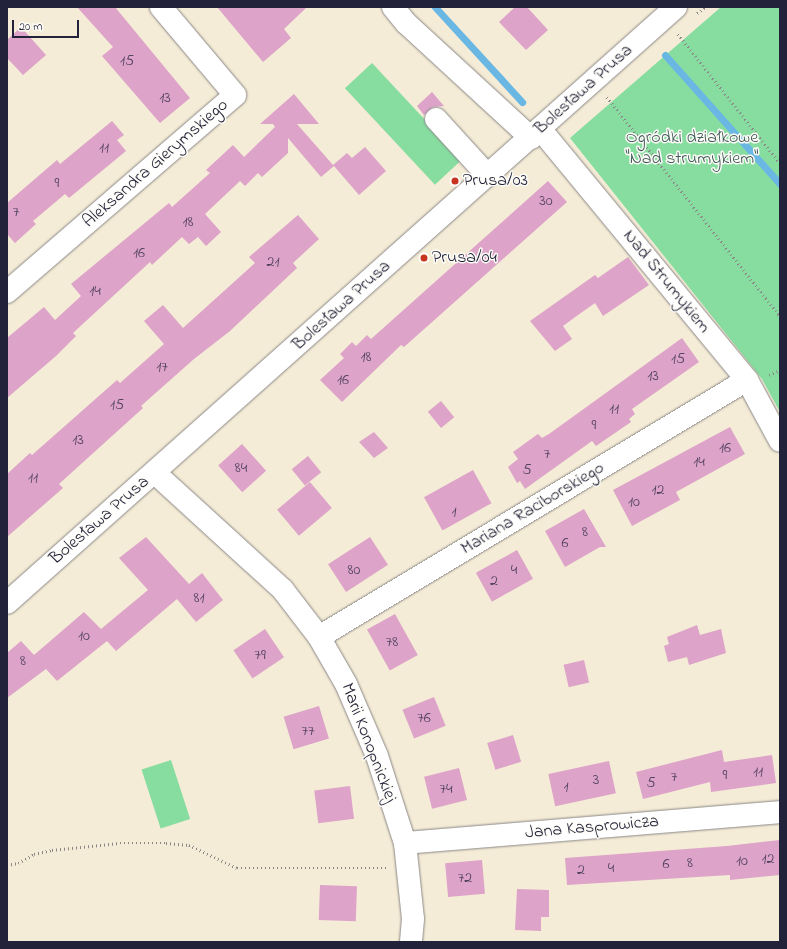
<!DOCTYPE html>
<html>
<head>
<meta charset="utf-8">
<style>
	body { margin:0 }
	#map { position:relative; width:787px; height:949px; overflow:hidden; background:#f4ecd6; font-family:"Indie Flower",sans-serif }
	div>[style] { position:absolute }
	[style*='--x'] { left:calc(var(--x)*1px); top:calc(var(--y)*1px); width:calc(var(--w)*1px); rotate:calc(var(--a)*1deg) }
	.green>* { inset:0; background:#87dda0; transform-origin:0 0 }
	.stream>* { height:7px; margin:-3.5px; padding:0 3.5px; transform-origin:3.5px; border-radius:3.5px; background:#6ab7e3 }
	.building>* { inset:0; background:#dda3c9; transform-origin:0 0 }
	.path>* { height:2.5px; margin-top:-1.25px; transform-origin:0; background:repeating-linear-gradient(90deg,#8b8788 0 1px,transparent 0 4px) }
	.roads { filter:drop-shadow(0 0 1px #8b8788) drop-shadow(0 0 1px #8b8788) }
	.minor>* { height:22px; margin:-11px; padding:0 11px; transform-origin:11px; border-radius:11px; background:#fff }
	.dots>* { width:11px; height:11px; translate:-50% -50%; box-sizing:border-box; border:2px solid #fdfcf7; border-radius:50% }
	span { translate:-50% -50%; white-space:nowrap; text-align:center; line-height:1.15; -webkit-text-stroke:3px #fdfcf7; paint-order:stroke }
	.number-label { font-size:16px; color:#51425e }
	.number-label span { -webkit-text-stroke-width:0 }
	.street-label { font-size:18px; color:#22223b }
	.park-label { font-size:18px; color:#405a59 }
	.poi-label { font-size:18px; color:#22223b }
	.left { translate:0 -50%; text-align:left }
	.frame { position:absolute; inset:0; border:8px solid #22223b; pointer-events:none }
	.scale { position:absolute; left:12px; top:20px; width:67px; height:18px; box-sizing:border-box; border:2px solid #22223b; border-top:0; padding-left:5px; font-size:12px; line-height:14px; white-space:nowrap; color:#22223b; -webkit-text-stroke:3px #fdfcf7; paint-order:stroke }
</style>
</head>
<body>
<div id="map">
	<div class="green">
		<i style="clip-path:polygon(721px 7px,780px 7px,780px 412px,762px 379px,570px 138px)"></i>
		<i style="left:372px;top:63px;width:132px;height:37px;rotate:47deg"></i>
		<i style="left:171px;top:760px;width:62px;height:31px;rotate:72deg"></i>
	</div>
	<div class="stream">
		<i style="--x:435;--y:7;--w:129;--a:47.5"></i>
		<i style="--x:665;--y:55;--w:173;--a:48.3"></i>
	</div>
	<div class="building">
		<i style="clip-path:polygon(77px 7px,115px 7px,190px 98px,160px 123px,102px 56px,113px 47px)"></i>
		<i style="clip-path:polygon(217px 7px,307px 7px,284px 29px,291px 38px,263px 62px)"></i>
		<i style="clip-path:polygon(515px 7px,527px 7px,548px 30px,526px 50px,499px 22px)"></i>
		<i style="clip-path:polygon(21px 27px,46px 55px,23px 75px,7px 58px,7px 40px)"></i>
		<i style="clip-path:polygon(432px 92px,444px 106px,433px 107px,424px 115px,417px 106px)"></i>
		<i style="clip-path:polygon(294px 94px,319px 124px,297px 124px,333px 165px,347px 153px,352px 158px,365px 147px,386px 171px,359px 195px,334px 166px,321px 177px,288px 138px,288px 153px,262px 177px,258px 173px,245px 186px,240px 181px,205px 214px,221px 232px,206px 246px,198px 237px,189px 244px,182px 237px,152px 265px,150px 262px,73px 333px,76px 336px,56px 356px,7px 398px,7px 338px,44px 307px,55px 320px,81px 296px,71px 284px,169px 203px,172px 207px,210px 173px,206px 170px,233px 145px,244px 157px,275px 127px,273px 124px,260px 124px)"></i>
		<i style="clip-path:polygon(112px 121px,124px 135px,117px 140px,126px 151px,69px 198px,65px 194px,33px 221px,36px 224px,15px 243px,7px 234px,7px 203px,57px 160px,60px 164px)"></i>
		<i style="clip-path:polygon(548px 181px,567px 202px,404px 347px,401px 345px,342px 402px,320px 380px,344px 358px,340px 354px,352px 342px,356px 346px,367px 335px,371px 339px)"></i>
		<i style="clip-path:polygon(298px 215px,319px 239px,293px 263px,297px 268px,230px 331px,194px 359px,141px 406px,143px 408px,59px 484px,63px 488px,7px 537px,7px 474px,30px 453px,32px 455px,117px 380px,120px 383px,164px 344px,144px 321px,163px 305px,183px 328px,255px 263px,249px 257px)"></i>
		<i style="clip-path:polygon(628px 257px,649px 285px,603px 316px,595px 303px,578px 315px,563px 326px,572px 339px,555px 351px,530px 321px,595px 275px,598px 278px)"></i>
		<i style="clip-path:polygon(682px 338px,699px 362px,632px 409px,635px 414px,629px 419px,631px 422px,596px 446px,592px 441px,525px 489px,520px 481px,517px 483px,508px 467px,518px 459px,513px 452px,538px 434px,542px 438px,549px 434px)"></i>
		<i style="left:441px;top:401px;width:21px;height:17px;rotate:51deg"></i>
		<i style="clip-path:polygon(730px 427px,745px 454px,676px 492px,680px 500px,632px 526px,613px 490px)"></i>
		<i style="clip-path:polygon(374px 432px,388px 448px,374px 458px,359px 442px)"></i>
		<i style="left:242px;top:444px;width:36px;height:32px;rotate:48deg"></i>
		<i style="left:308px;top:456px;width:21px;height:21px;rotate:51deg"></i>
		<i style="left:473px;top:470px;width:38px;height:56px;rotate:61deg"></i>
		<i style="left:310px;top:482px;width:34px;height:43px;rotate:50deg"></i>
		<i style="clip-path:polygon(584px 509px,606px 547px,600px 547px,565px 567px,545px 531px)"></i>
		<i style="clip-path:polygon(146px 537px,189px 584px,202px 573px,223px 600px,196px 622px,177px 599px,116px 651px,107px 641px,57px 681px,46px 669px,7px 698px,7px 653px,21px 641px,34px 655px,84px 612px,101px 629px,148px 590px,119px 558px)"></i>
		<i style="left:370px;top:537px;width:33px;height:50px;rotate:57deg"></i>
		<i style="left:517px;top:550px;width:33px;height:47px;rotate:61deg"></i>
		<i style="left:395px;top:614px;width:47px;height:32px;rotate:61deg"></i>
		<i style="clip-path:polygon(697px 625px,700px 635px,721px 629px,726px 653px,689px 665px,687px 657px,668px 662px,664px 646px,669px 644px,667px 637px)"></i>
		<i style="left:265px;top:629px;width:34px;height:38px;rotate:56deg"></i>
		<i style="left:584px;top:660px;width:23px;height:21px;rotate:77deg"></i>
		<i style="left:434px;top:697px;width:31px;height:34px;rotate:68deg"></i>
		<i style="left:319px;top:706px;width:34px;height:37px;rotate:73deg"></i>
		<i style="left:513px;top:735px;width:28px;height:27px;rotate:73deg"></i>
		<i style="clip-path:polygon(722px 750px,724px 762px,772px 755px,776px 783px,711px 792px,710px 782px,643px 799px,636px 772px)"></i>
		<i style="left:609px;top:761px;width:33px;height:62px;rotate:78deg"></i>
		<i style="left:459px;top:768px;width:33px;height:36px;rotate:76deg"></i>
		<i style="left:350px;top:786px;width:33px;height:36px;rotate:83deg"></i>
		<i style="clip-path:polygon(780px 840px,780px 875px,730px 880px,730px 875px,567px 885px,565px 858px,727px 846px)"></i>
		<i style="left:482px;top:860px;width:34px;height:37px;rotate:85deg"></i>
		<i style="left:320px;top:885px;width:37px;height:35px;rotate:2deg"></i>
		<i style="clip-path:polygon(517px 889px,549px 890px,549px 917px,541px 917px,541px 931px,515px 930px)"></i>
	</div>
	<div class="path">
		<i style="--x:697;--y:13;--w:10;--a:-37"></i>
		<i style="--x:678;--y:34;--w:164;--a:51.7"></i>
		<i style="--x:607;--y:97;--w:279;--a:51.7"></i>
		<i style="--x:769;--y:375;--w:12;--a:-24"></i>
		<i style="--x:7;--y:865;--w:11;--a:-10"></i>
		<i style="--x:18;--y:863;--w:18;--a:-29"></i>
		<i style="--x:34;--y:854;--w:18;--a:-13"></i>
		<i style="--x:52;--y:850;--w:68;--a:-5.9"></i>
		<i style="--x:120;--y:843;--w:46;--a:0"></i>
		<i style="--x:166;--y:843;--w:23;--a:5"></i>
		<i style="--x:189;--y:845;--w:53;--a:25.6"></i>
		<i style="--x:237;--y:868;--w:149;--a:0"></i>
	</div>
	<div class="roads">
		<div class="minor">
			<i style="--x:393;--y:7;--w:21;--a:51"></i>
			<i style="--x:406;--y:23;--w:170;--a:42.6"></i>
			<i style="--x:436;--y:119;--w:77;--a:47.6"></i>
			<i style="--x:541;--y:130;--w:324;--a:50.5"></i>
			<i style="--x:747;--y:380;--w:69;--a:61.6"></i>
			<i style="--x:7;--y:292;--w:301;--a:-40.8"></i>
			<i style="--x:235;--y:95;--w:115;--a:-130.1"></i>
			<i style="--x:155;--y:473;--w:173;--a:42.4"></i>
			<i style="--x:283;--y:590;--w:59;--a:52.5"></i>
			<i style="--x:319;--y:637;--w:54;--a:60.1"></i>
			<i style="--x:346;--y:684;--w:78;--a:66.7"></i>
			<i style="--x:377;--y:756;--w:91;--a:72.2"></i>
			<i style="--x:405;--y:843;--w:76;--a:84"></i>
			<i style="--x:413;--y:919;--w:23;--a:95"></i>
			<i style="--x:7;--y:603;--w:896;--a:-41.7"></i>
			<i style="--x:319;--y:637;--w:499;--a:-31"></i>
			<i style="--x:405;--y:843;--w:376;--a:-4.7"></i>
		</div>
	</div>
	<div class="dots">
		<i style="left:455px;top:181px;background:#c8321e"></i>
		<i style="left:424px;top:258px;background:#c8321e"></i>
	</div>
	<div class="number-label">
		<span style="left:127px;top:61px">15</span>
		<span style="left:165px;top:98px">13</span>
		<span style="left:104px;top:148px">11</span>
		<span style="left:57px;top:183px">9</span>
		<span style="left:546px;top:201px">30</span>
		<span style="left:16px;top:212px">7</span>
		<span style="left:188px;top:222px">18</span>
		<span style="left:139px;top:253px">16</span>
		<span style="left:273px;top:262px">21</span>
		<span style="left:95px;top:291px">14</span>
		<span style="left:366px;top:357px">18</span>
		<span style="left:678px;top:359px">15</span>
		<span style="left:162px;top:367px">17</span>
		<span style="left:653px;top:376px">13</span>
		<span style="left:343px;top:380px">16</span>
		<span style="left:117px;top:405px">15</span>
		<span style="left:614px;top:409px">11</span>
		<span style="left:594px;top:425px">9</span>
		<span style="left:78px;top:440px">13</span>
		<span style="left:725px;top:448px">16</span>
		<span style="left:547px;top:454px">7</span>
		<span style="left:699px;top:462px">14</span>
		<span style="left:241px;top:468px">84</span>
		<span style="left:527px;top:470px">5</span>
		<span style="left:33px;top:478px">11</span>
		<span style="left:658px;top:490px">12</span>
		<span style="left:634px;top:502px">10</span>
		<span style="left:454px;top:512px">1</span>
		<span style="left:585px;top:532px">8</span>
		<span style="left:565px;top:543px">6</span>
		<span style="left:354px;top:570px">80</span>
		<span style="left:514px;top:570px">4</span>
		<span style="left:494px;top:581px">2</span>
		<span style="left:199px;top:598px">81</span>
		<span style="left:84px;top:636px">10</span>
		<span style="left:392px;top:642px">78</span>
		<span style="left:260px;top:655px">79</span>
		<span style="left:23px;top:661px">8</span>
		<span style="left:424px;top:718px">76</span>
		<span style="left:308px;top:731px">77</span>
		<span style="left:758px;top:772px">11</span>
		<span style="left:725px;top:775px">9</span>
		<span style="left:674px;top:777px">7</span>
		<span style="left:596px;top:780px">3</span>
		<span style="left:651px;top:783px">5</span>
		<span style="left:566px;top:787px">1</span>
		<span style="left:446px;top:789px">74</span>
		<span style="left:768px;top:859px">12</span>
		<span style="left:742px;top:861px">10</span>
		<span style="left:690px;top:863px">8</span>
		<span style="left:666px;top:864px">6</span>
		<span style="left:611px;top:868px">4</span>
		<span style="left:581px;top:870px">2</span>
		<span style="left:465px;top:878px">72</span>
	</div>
	<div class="street-label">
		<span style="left:584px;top:90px;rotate:-42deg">Bolesława Prusa</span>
		<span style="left:156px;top:164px;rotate:-41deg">Aleksandra Gierymskiego</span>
		<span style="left:666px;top:282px;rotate:51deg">Nad Strumykiem</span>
		<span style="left:342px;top:306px;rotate:-42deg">Bolesława Prusa</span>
		<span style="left:533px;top:509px;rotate:-31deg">Mariana Raciborskiego</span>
		<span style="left:100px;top:521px;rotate:-41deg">Bolesława Prusa</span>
		<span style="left:368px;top:743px;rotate:69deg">Marii Konopnickiej</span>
		<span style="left:592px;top:828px;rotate:-5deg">Jana Kasprowicza</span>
	</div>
	<div class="park-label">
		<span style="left:692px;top:149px">Ogródki działkowe<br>"Nad strumykiem"</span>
	</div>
	<div class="poi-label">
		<span class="left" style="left:463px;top:181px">Prusa/03</span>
		<span class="left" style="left:432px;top:258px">Prusa/04</span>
	</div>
	<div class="frame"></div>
	<div class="scale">20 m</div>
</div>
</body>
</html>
